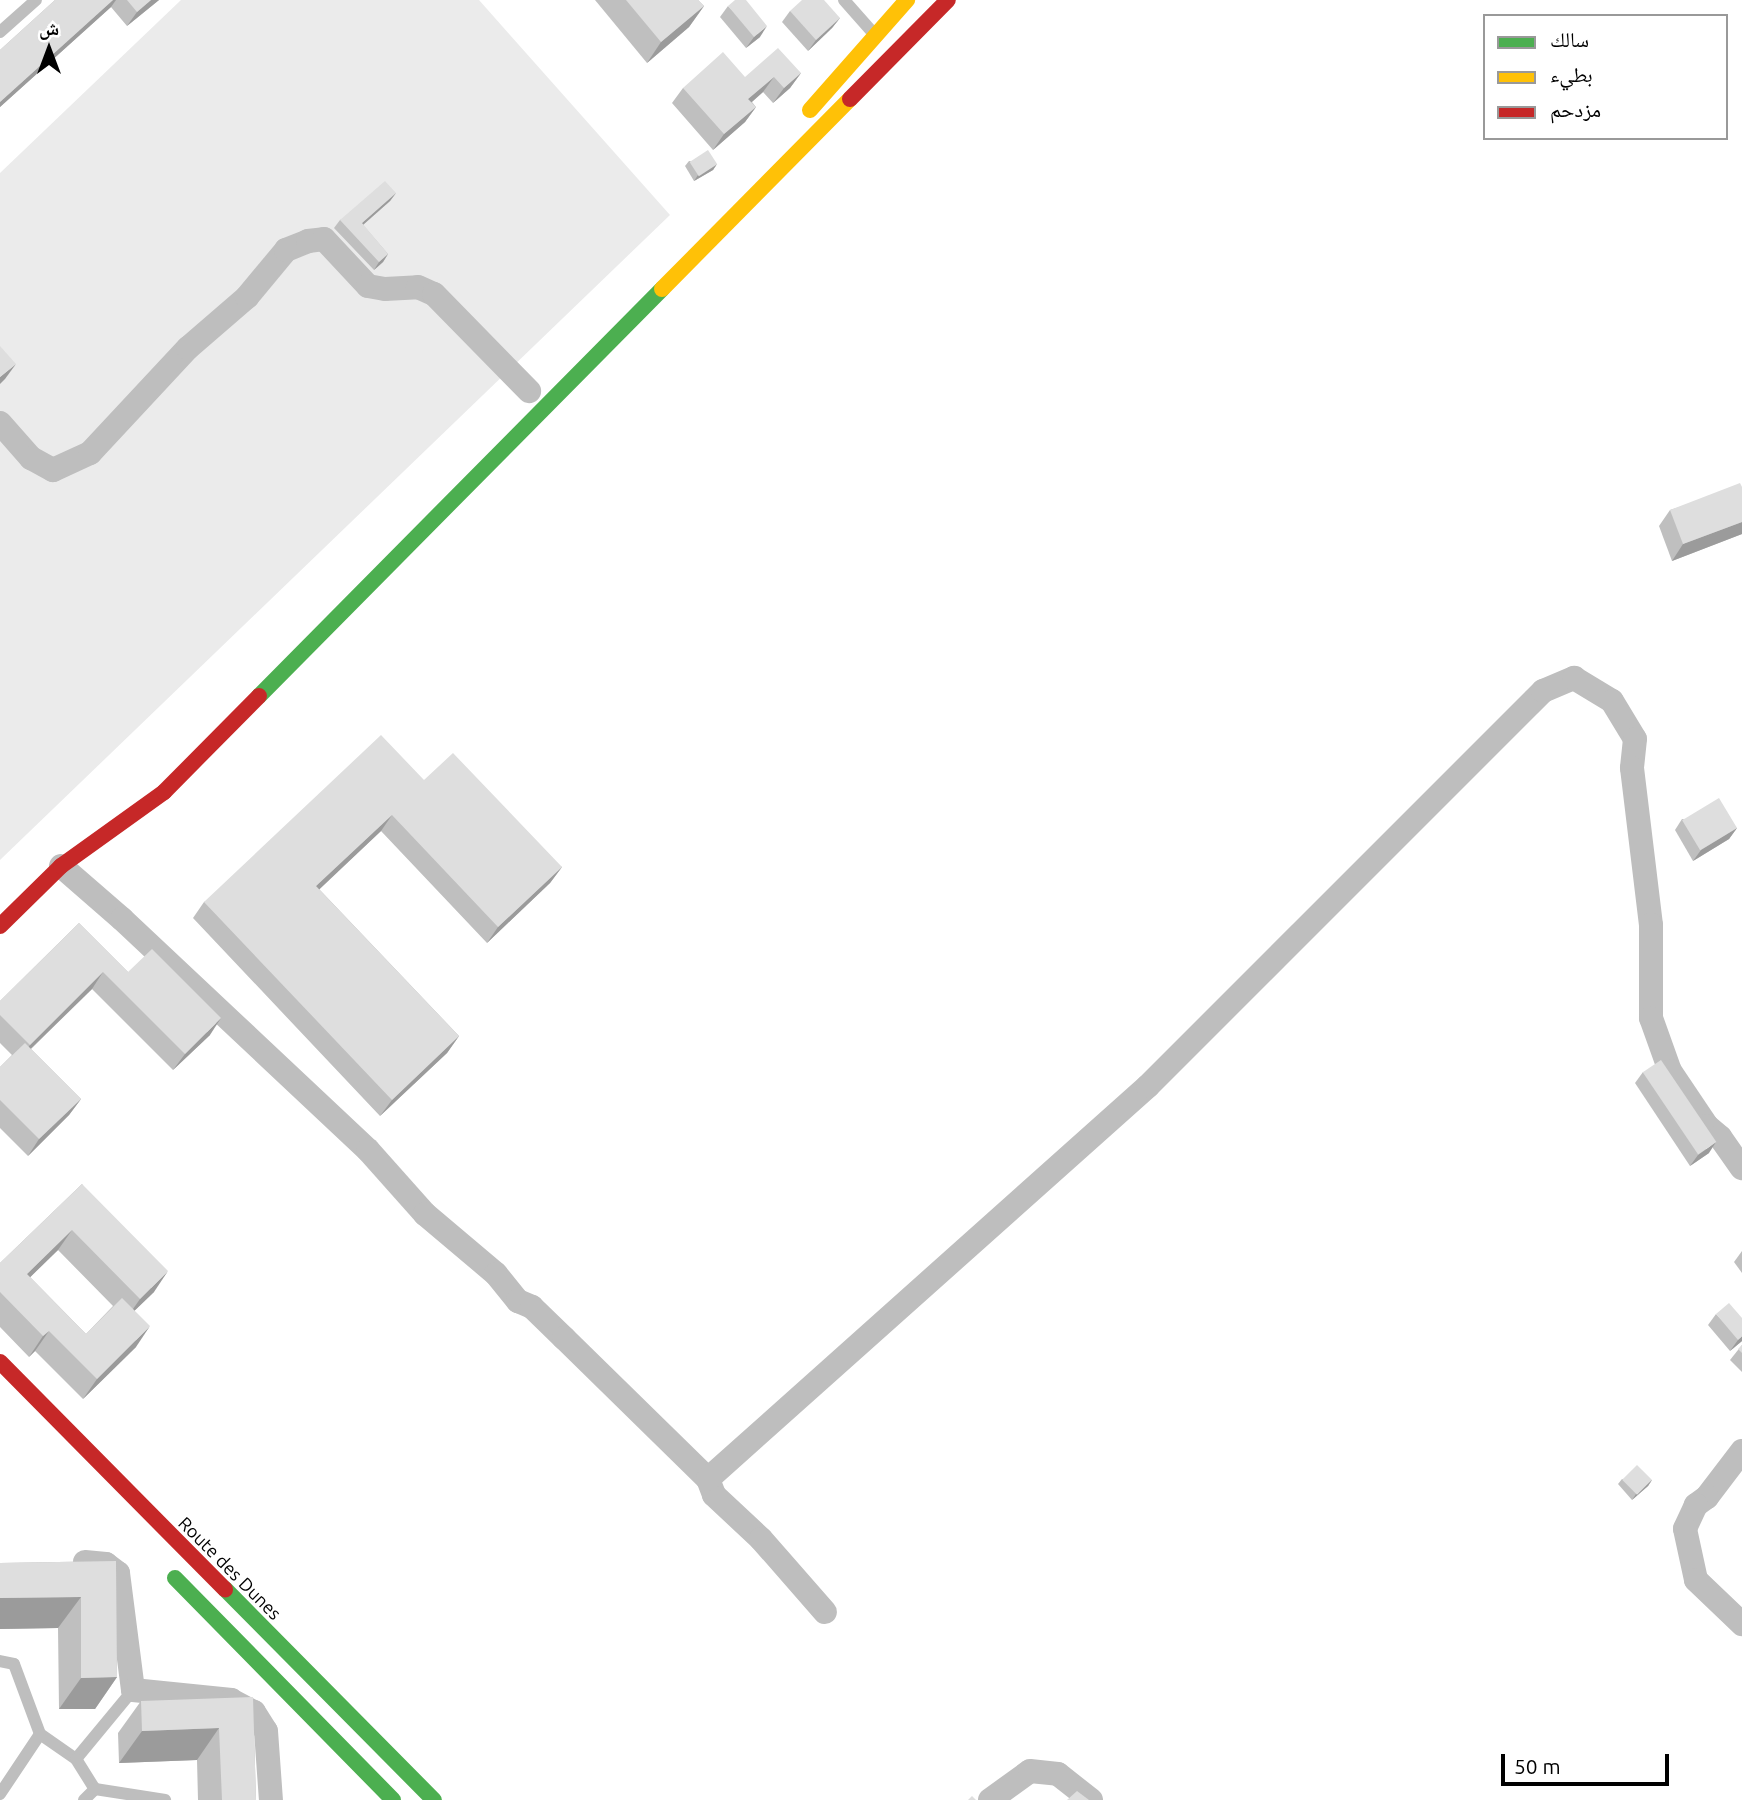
<!DOCTYPE html>
<html>
<head>
<meta charset="utf-8">
<style>
	body { margin:0 }
	#map { position:relative; width:1742px; height:1800px; overflow:hidden; background:#fff; font-family:Ubuntu,"Noto Naskh Arabic",sans-serif }
	div>[style] { position:absolute }
	[style*='--x'] { left:calc(var(--x)*1px); top:calc(var(--y)*1px); width:calc(var(--w)*1px); rotate:calc(var(--a)*1deg) }
	.green>* { inset:0; background:#ebebeb }
	.lane>* { height:12px; margin:-6px; padding:0 6px; transform-origin:6px; border-radius:6px; background:#bebebe }
	.street>* { height:24px; margin:-12px; padding:0 12px; transform-origin:12px; border-radius:12px; background:#bebebe }
	.fast>* { height:16px; margin:-8px; padding:0 8px; transform-origin:8px; border-radius:8px; background:#4caf50 }
	.slow>* { height:16px; margin:-8px; padding:0 8px; transform-origin:8px; border-radius:8px; background:#ffc107 }
	.jam>* { height:16px; margin:-8px; padding:0 8px; transform-origin:8px; border-radius:8px; background:#c62828 }
	.wall>* { inset:0; background:#bfbfbf }
	.shaded-wall>* { inset:0; background:#9b9b9b }
	.building>* { inset:0; background:#dedede; transform-origin:0 0 }
	span { translate:-50% -50%; white-space:nowrap; text-align:center; line-height:1.15; -webkit-text-stroke:5px #fff; paint-order:stroke }
	.street-label { font-size:18px; color:#000 }
	.legend { position:absolute; left:1483px; top:14px; width:245px; height:126px; box-sizing:border-box; background:#fff; border:2px solid #999; margin:0; padding:9px 12px; list-style:none; font-size:21px; color:#000 }
	.legend li { display:flex; align-items:center; gap:14px; height:35px }
	.legend b { width:35px; border:2px solid #999 }
	.north { position:absolute; left:14px; top:14px; width:70px; height:70px; -webkit-text-stroke:5px #fff; paint-order:stroke; rotate:0deg; font-size:19px; font-weight:700; line-height:28px; text-align:center; color:#000 }
	.north::after { content:''; display:block; margin:auto; width:24px; height:32px; background:#000; clip-path:polygon(50% 0,100% 100%,50% 72%,0 100%) }
	.scale { position:absolute; left:1501px; top:1754px; width:168px; height:32px; box-sizing:border-box; border:4px solid #000; border-top:0; padding-left:9px; font-size:21px; line-height:24px; white-space:nowrap; color:#000; -webkit-text-stroke:5px #fff; paint-order:stroke }
</style>
</head>
<body>
<div id="map">
	<div class="green">
		<i style="clip-path:polygon(181px 0,479px 0,670px 215px,0 860px,0 173px)"></i>
	</div>
	<div class="lane">
		<i style="--x:844;--y:0;--w:47;--a:48.5"></i>
		<i style="--x:0;--y:32;--w:48;--a:-41.6"></i>
		<i style="--x:0;--y:1661;--w:14;--a:12"></i>
		<i style="--x:14;--y:1664;--w:75;--a:69.6"></i>
		<i style="--x:40;--y:1734;--w:44;--a:34.8"></i>
		<i style="--x:133;--y:1690;--w:89;--a:129.6"></i>
		<i style="--x:76;--y:1759;--w:36;--a:58"></i>
		<i style="--x:95;--y:1789;--w:71;--a:8.9"></i>
		<i style="--x:0;--y:1794;--w:72;--a:-56.3"></i>
		<i style="--x:84;--y:1800;--w:16;--a:-45"></i>
	</div>
	<div class="street">
		<i style="--x:0;--y:423;--w:47;--a:48.5"></i>
		<i style="--x:31;--y:458;--w:25;--a:29"></i>
		<i style="--x:53;--y:470;--w:41;--a:-24.7"></i>
		<i style="--x:90;--y:453;--w:144;--a:-47"></i>
		<i style="--x:188;--y:348;--w:78;--a:-40.8"></i>
		<i style="--x:247;--y:297;--w:61;--a:-50.3"></i>
		<i style="--x:286;--y:250;--w:24;--a:-22"></i>
		<i style="--x:308;--y:241;--w:16;--a:-7"></i>
		<i style="--x:324;--y:239;--w:64;--a:46.9"></i>
		<i style="--x:368;--y:286;--w:17;--a:10"></i>
		<i style="--x:385;--y:289;--w:33;--a:-3"></i>
		<i style="--x:418;--y:287;--w:17;--a:24"></i>
		<i style="--x:434;--y:294;--w:136;--a:45.6"></i>
		<i style="--x:61;--y:866;--w:81;--a:41"></i>
		<i style="--x:122;--y:919;--w:337;--a:43.2"></i>
		<i style="--x:368;--y:1150;--w:86;--a:48.3"></i>
		<i style="--x:425;--y:1214;--w:93;--a:40.2"></i>
		<i style="--x:496;--y:1274;--w:35;--a:51"></i>
		<i style="--x:518;--y:1301;--w:15;--a:23"></i>
		<i style="--x:532;--y:1307;--w:45;--a:44.1"></i>
		<i style="--x:564;--y:1338;--w:202;--a:44.4"></i>
		<i style="--x:708;--y:1479;--w:17;--a:69"></i>
		<i style="--x:714;--y:1495;--w:64;--a:43.1"></i>
		<i style="--x:761;--y:1539;--w:97;--a:48.8"></i>
		<i style="--x:1742;--y:1451;--w:58;--a:127.3"></i>
		<i style="--x:1707;--y:1497;--w:14;--a:144"></i>
		<i style="--x:1696;--y:1505;--w:26;--a:115"></i>
		<i style="--x:1685;--y:1529;--w:52;--a:77.8"></i>
		<i style="--x:1696;--y:1580;--w:64;--a:43.7"></i>
		<i style="--x:708;--y:1479;--w:590;--a:-41.77"></i>
		<i style="--x:1148;--y:1086;--w:559;--a:-45"></i>
		<i style="--x:1543;--y:691;--w:34;--a:-23"></i>
		<i style="--x:1574;--y:678;--w:44;--a:31.2"></i>
		<i style="--x:1612;--y:701;--w:44;--a:58.8"></i>
		<i style="--x:1635;--y:739;--w:29;--a:96"></i>
		<i style="--x:1632;--y:768;--w:158;--a:83.1"></i>
		<i style="--x:1651;--y:925;--w:93;--a:90"></i>
		<i style="--x:1651;--y:1018;--w:56;--a:70.3"></i>
		<i style="--x:1670;--y:1071;--w:66;--a:56.1"></i>
		<i style="--x:1707;--y:1126;--w:17;--a:40"></i>
		<i style="--x:1720;--y:1137;--w:38;--a:55"></i>
		<i style="--x:85;--y:1562;--w:21;--a:5"></i>
		<i style="--x:106;--y:1564;--w:15;--a:37"></i>
		<i style="--x:118;--y:1573;--w:118;--a:82.7"></i>
		<i style="--x:133;--y:1690;--w:99;--a:5.8"></i>
		<i style="--x:231;--y:1700;--w:26;--a:28"></i>
		<i style="--x:254;--y:1712;--w:22;--a:58"></i>
		<i style="--x:266;--y:1731;--w:69;--a:85.9"></i>
		<i style="--x:990;--y:1800;--w:49;--a:-35.9"></i>
		<i style="--x:1030;--y:1771;--w:28;--a:6"></i>
		<i style="--x:1058;--y:1774;--w:42;--a:38.2"></i>
	</div>
	<div class="fast">
		<i style="--x:259;--y:696;--w:573;--a:-45.28"></i>
		<i style="--x:175;--y:1578;--w:311;--a:45.5"></i>
		<i style="--x:225;--y:1589;--w:297;--a:45.3"></i>
	</div>
	<div class="slow">
		<i style="--x:810;--y:110;--w:147;--a:-48.6"></i>
		<i style="--x:662;--y:289;--w:267;--a:-45.3"></i>
	</div>
	<div class="jam">
		<i style="--x:850;--y:99;--w:139;--a:-45.3"></i>
		<i style="--x:0;--y:926;--w:86;--a:-44.5"></i>
		<i style="--x:61;--y:866;--w:127;--a:-35.7"></i>
		<i style="--x:164;--y:792;--w:135;--a:-45.3"></i>
		<i style="--x:0;--y:1362;--w:320;--a:45.3"></i>
	</div>
	<div class="wall">
		<i style="clip-path:polygon(55px 0,159px 0,127px 26px,111px 7px,0 107px,0 50px)"></i>
		<i style="clip-path:polygon(595px 0,698px 0,704px 6px,689px 27px,647px 63px)"></i>
		<i style="clip-path:polygon(728px 6px,760px 37px,746px 48px,720px 17px)"></i>
		<i style="clip-path:polygon(790px 11px,840px 18px,832px 28px,808px 51px,782px 22px)"></i>
		<i style="clip-path:polygon(801px 73px,790px 88px,773px 103px,763px 92px,752px 102px,756px 107px,745px 122px,713px 150px,672px 103px,683px 88px,745px 77px)"></i>
		<i style="clip-path:polygon(689px 161px,717px 164px,713px 170px,694px 181px,685px 166px)"></i>
		<i style="clip-path:polygon(396px 193px,390px 201px,363px 225px,388px 254px,383px 262px,374px 270px,334px 228px,340px 220px)"></i>
		<i style="clip-path:polygon(1742px 487px,1742px 534px,1672px 561px,1659px 526px,1670px 510px)"></i>
		<i style="clip-path:polygon(424px 780px,562px 867px,550px 883px,487px 943px,381px 831px,319px 889px,459px 1036px,447px 1053px,380px 1116px,193px 918px,204px 902px)"></i>
		<i style="clip-path:polygon(1682px 819px,1737px 828px,1729px 839px,1693px 861px,1675px 830px)"></i>
		<i style="clip-path:polygon(79px 923px,128px 972px,210px 1035px,173px 1070px,92px 989px,31px 1049px,81px 1099px,69px 1115px,28px 1156px,0 1128px,0 1067px,12px 1055px,0 1043px,0 1001px)"></i>
		<i style="clip-path:polygon(1643px 1072px,1709px 1153px,1690px 1166px,1635px 1083px)"></i>
		<i style="clip-path:polygon(evenodd,82px 1184px,154px 1292px,134px 1311px,136px 1347px,83px 1399px,35px 1351px,29px 1357px,0 1327px,0 1263px,82px 1184px,58px 1250px,113px 1306px,86px 1334px,30px 1277px,58px 1250px)"></i>
		<i style="clip-path:polygon(1742px 1251px,1742px 1273px,1734px 1262px)"></i>
		<i style="clip-path:polygon(1716px 1314px,1742px 1341px,1730px 1351px,1708px 1325px)"></i>
		<i style="clip-path:polygon(1742px 1345px,1742px 1372px,1730px 1360px)"></i>
		<i style="clip-path:polygon(1622px 1479px,1652px 1480px,1648px 1486px,1632px 1500px,1618px 1484px)"></i>
		<i style="clip-path:polygon(116px 1561px,117px 1677px,95px 1709px,59px 1709px,58px 1628px,0 1629px,0 1563px)"></i>
		<i style="clip-path:polygon(253px 1697px,256px 1800px,198px 1800px,197px 1760px,119px 1763px,118px 1733px,141px 1701px)"></i>
	</div>
	<div class="shaded-wall">
		<i style="clip-path:polygon(113px 0,116px 0,111px 7px,0 107px,0 102px)"></i>
		<i style="clip-path:polygon(151px 0,159px 0,127px 26px,137px 12px)"></i>
		<i style="clip-path:polygon(704px 6px,689px 27px,647px 63px,661px 42px)"></i>
		<i style="clip-path:polygon(840px 18px,832px 28px,808px 51px,816px 40px)"></i>
		<i style="clip-path:polygon(767px 26px,760px 37px,746px 48px,754px 37px)"></i>
		<i style="clip-path:polygon(801px 73px,790px 88px,773px 103px,784px 88px)"></i>
		<i style="clip-path:polygon(774px 77px,763px 92px,738px 114px,748px 99px)"></i>
		<i style="clip-path:polygon(756px 107px,745px 122px,713px 150px,724px 134px)"></i>
		<i style="clip-path:polygon(717px 164px,713px 170px,694px 181px,698px 175px)"></i>
		<i style="clip-path:polygon(396px 193px,390px 201px,356px 231px,362px 223px)"></i>
		<i style="clip-path:polygon(388px 254px,383px 262px,374px 270px,379px 262px)"></i>
		<i style="clip-path:polygon(16px 364px,5px 379px,0 384px,0 377px)"></i>
		<i style="clip-path:polygon(1742px 522px,1742px 534px,1672px 561px,1683px 544px)"></i>
		<i style="clip-path:polygon(392px 815px,381px 831px,305px 903px,316px 886px)"></i>
		<i style="clip-path:polygon(1737px 828px,1729px 839px,1693px 861px,1701px 850px)"></i>
		<i style="clip-path:polygon(562px 867px,550px 883px,487px 943px,498px 927px)"></i>
		<i style="clip-path:polygon(103px 972px,92px 989px,18px 1061px,30px 1045px)"></i>
		<i style="clip-path:polygon(221px 1018px,210px 1035px,173px 1070px,185px 1054px)"></i>
		<i style="clip-path:polygon(459px 1036px,447px 1053px,380px 1116px,392px 1100px)"></i>
		<i style="clip-path:polygon(81px 1099px,69px 1115px,28px 1156px,39px 1139px)"></i>
		<i style="clip-path:polygon(1716px 1142px,1709px 1153px,1690px 1166px,1698px 1155px)"></i>
		<i style="clip-path:polygon(72px 1230px,58px 1250px,13px 1294px,27px 1274px)"></i>
		<i style="clip-path:polygon(168px 1271px,154px 1292px,126px 1319px,140px 1299px)"></i>
		<i style="clip-path:polygon(150px 1326px,136px 1347px,83px 1399px,97px 1379px)"></i>
		<i style="clip-path:polygon(49px 1331px,35px 1351px,29px 1357px,43px 1336px)"></i>
		<i style="clip-path:polygon(1742px 1336px,1742px 1341px,1730px 1351px,1738px 1340px)"></i>
		<i style="clip-path:polygon(1652px 1480px,1648px 1486px,1632px 1500px,1636px 1494px)"></i>
		<i style="clip-path:polygon(81px 1597px,58px 1628px,0 1629px,0 1598px)"></i>
		<i style="clip-path:polygon(117px 1677px,95px 1709px,59px 1709px,81px 1678px)"></i>
		<i style="clip-path:polygon(219px 1728px,197px 1760px,119px 1763px,142px 1731px)"></i>
	</div>
	<div class="building">
		<i style="clip-path:polygon(55px 0,113px 0,0 102px,0 50px)"></i>
		<i style="clip-path:polygon(127px 0,151px 0,137px 12px)"></i>
		<i style="clip-path:polygon(626px 0,698px 0,704px 6px,661px 42px)"></i>
		<i style="clip-path:polygon(735px 0,746px 0,767px 26px,754px 37px,728px 6px)"></i>
		<i style="clip-path:polygon(802px 0,824px 0,840px 18px,816px 40px,790px 11px)"></i>
		<i style="clip-path:polygon(778px 48px,801px 73px,784px 88px,774px 77px,748px 99px,756px 107px,724px 134px,683px 88px,723px 52px,745px 77px)"></i>
		<i style="left:708px;top:150px;width:17px;height:22px;rotate:57deg"></i>
		<i style="clip-path:polygon(385px 181px,396px 193px,362px 223px,388px 254px,379px 262px,340px 220px)"></i>
		<i style="clip-path:polygon(0 346px,16px 364px,0 377px)"></i>
		<i style="clip-path:polygon(1740px 483px,1742px 487px,1742px 522px,1683px 544px,1670px 510px)"></i>
		<i style="clip-path:polygon(381px 735px,424px 780px,453px 753px,562px 867px,498px 927px,392px 815px,316px 886px,459px 1036px,392px 1100px,204px 902px)"></i>
		<i style="left:1719px;top:798px;width:35px;height:43px;rotate:59deg"></i>
		<i style="clip-path:polygon(79px 923px,128px 972px,152px 949px,221px 1018px,185px 1054px,103px 972px,30px 1045px,0 1015px,0 1001px)"></i>
		<i style="clip-path:polygon(25px 1043px,81px 1099px,39px 1139px,0 1100px,0 1067px)"></i>
		<i style="left:1661px;top:1060px;width:99px;height:22px;rotate:56deg"></i>
		<i style="clip-path:polygon(82px 1184px,168px 1271px,140px 1299px,72px 1230px,27px 1274px,86px 1334px,122px 1298px,150px 1326px,97px 1379px,49px 1331px,43px 1336px,0 1292px,0 1263px)"></i>
		<i style="clip-path:polygon(1729px 1303px,1742px 1318px,1742px 1336px,1738px 1340px,1716px 1314px)"></i>
		<i style="clip-path:polygon(1742px 1345px,1742px 1353px,1738px 1349px)"></i>
		<i style="left:1637px;top:1465px;width:21px;height:21px;rotate:45deg"></i>
		<i style="clip-path:polygon(116px 1561px,117px 1677px,81px 1678px,81px 1597px,0 1598px,0 1563px)"></i>
		<i style="clip-path:polygon(253px 1697px,256px 1800px,222px 1800px,219px 1728px,142px 1731px,141px 1701px)"></i>
		<i style="clip-path:polygon(1077px 1791px,1089px 1800px,1067px 1800px)"></i>
		<i style="clip-path:polygon(972px 1796px,976px 1800px,968px 1800px)"></i>
	</div>
	<div class="street-label">
		<span style="left:230px;top:1568px;rotate:45deg">Route des Dunes</span>
	</div>
	<ul class="legend">
	<li><b style="height:9px;background:#4caf50"></b>سالك</li>
	<li><b style="height:9px;background:#ffc107"></b>بطيء</li>
	<li><b style="height:9px;background:#c62828"></b>مزدحم</li>
	</ul>
	<div class="north">ش</div>
	<div class="scale">50 m</div>
</div>
</body>
</html>
